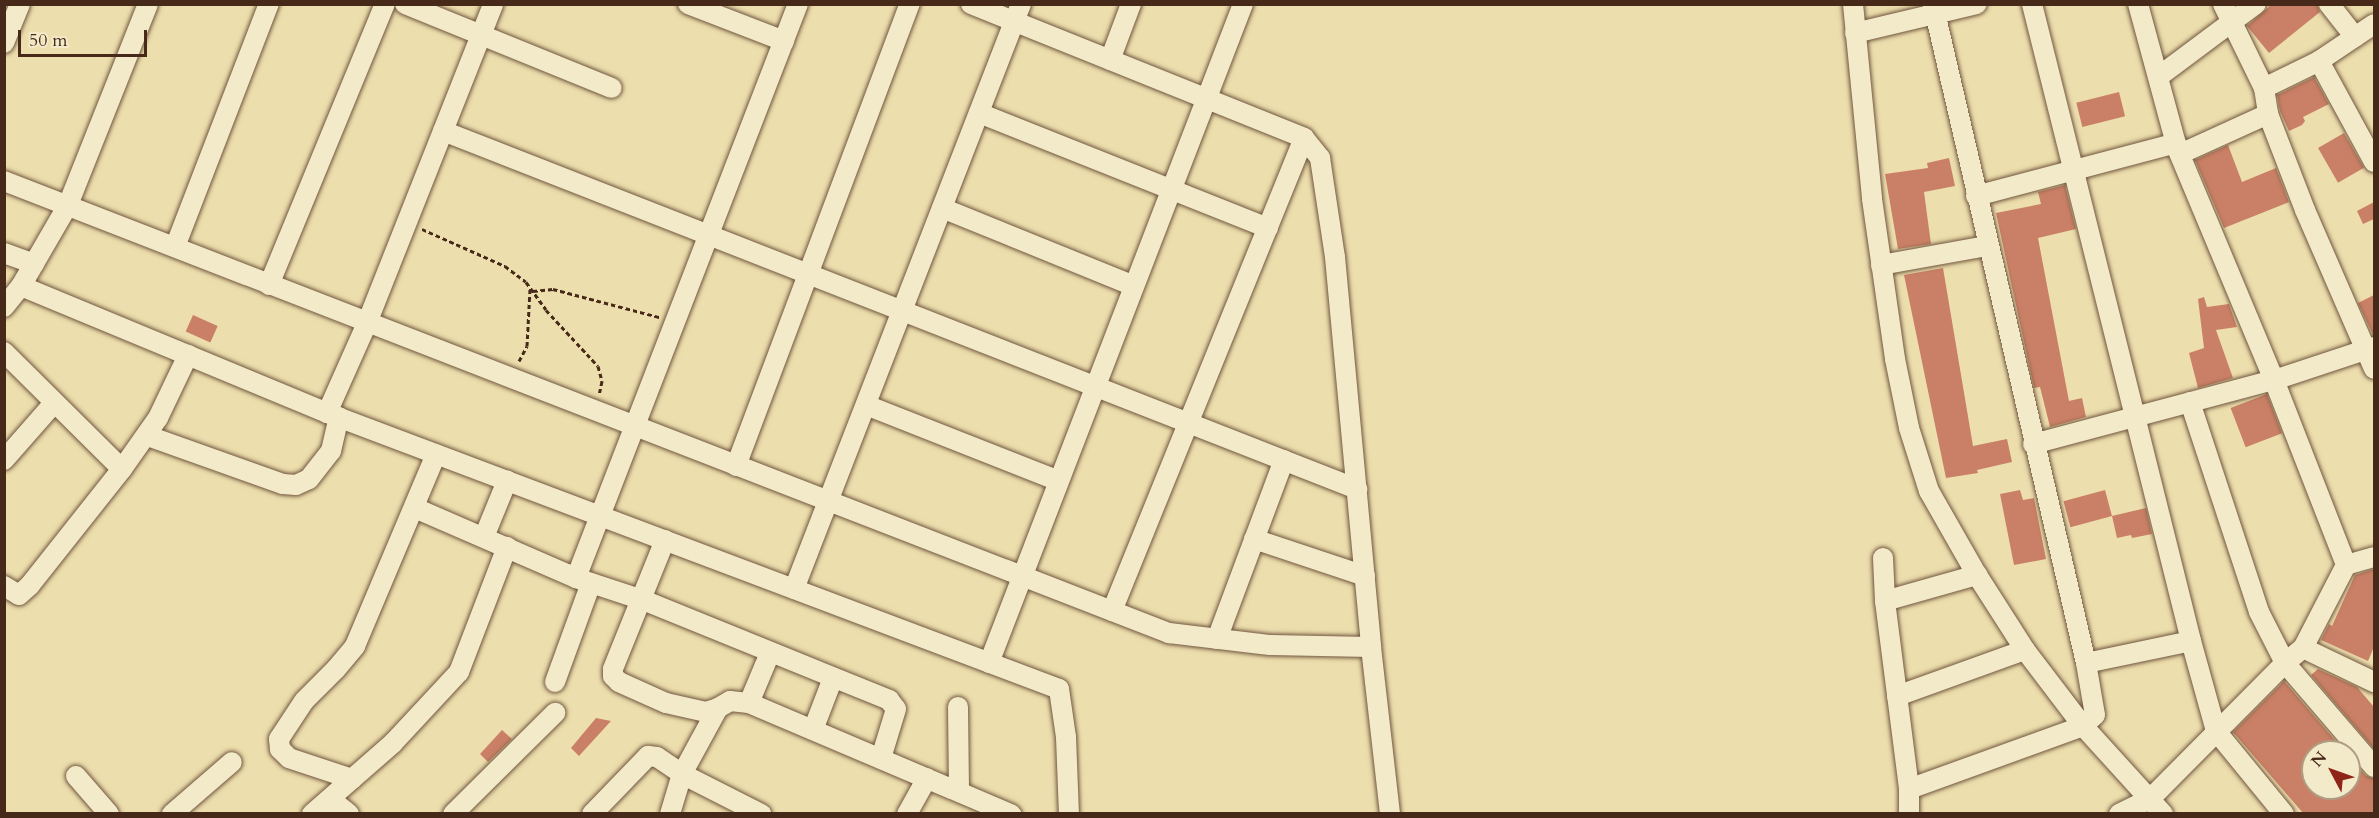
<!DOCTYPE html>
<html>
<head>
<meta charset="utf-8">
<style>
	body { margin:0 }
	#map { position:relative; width:2379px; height:818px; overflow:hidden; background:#eddead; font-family:Cardo,serif }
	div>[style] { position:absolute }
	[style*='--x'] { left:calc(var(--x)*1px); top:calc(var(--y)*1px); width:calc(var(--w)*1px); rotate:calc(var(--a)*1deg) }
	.building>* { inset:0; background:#ca8066; transform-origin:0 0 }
	.path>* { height:3px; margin-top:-1.5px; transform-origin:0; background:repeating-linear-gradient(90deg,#472919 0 4.5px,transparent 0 7.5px) }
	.roads { filter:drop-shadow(0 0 2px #70563e) drop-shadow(0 0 2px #70563e) }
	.minor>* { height:20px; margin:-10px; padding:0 10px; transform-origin:10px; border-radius:10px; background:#f3eaca }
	span { translate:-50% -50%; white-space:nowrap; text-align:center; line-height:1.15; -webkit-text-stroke:6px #f3eaca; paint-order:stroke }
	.frame { position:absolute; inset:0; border:6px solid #472919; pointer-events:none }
	.north { position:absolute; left:2301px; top:740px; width:60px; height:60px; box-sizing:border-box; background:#f3eaca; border:2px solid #ae9d83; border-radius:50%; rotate:311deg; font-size:16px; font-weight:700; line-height:24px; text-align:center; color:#472919 }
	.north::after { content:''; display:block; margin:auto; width:21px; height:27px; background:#8f2418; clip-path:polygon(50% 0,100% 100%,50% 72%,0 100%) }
	.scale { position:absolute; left:18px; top:30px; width:129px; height:27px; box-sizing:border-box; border:3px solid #472919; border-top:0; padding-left:8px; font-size:18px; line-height:21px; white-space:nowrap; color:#472919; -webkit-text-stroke:4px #f3eaca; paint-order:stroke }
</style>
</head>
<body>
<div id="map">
	<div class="building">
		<i style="clip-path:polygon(2272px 4px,2317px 4px,2320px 12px,2269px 53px,2247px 26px)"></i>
		<i style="clip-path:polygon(2314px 77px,2329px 104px,2303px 117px,2305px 121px,2302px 125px,2289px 131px,2280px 111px,2277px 95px)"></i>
		<i style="left:2119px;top:92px;width:25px;height:44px;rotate:76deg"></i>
		<i style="left:2344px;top:133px;width:40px;height:30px;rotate:60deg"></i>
		<i style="clip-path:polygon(2228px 145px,2242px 182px,2276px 168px,2289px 202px,2224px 228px,2195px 160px)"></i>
		<i style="clip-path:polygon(1949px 158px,1955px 186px,1924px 192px,1931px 244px,1898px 249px,1885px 174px,1928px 168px,1927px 163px)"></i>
		<i style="clip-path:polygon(2065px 185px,2076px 229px,2038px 238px,2069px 401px,2082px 398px,2086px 417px,2050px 427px,2040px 387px,2034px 388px,1996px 213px,2041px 204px,2038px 192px)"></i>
		<i style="clip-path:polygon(2374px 202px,2374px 219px,2363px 224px,2357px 211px)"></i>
		<i style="clip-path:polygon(1943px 268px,1973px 446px,2007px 439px,2012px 462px,1977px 470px,1978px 473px,1946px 478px,1904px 275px)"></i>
		<i style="clip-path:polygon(2374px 295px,2374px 335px,2373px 335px,2358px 303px)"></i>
		<i style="clip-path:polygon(2204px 297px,2207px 307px,2229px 304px,2237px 327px,2216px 330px,2233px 378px,2198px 388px,2189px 353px,2204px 348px,2198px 299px)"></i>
		<i style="left:193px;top:315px;width:27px;height:18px;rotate:24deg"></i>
		<i style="left:2267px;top:394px;width:42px;height:39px;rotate:69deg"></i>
		<i style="clip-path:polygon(2020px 490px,2023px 500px,2034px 498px,2046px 559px,2014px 565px,2000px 494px)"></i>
		<i style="left:2105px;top:490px;width:27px;height:43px;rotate:75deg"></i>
		<i style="clip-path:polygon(2146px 508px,2152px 534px,2132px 538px,2131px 535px,2117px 538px,2112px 516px)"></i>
		<i style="clip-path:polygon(2374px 569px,2374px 647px,2368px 661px,2321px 640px,2329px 624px,2332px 626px,2355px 575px)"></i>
		<i style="clip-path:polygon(2318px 669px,2357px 687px,2374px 707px,2374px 749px,2311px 675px)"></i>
		<i style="clip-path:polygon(2284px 681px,2345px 752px,2313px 752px,2313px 788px,2349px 788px,2349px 756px,2365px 775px,2374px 779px,2374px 813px,2303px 813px,2233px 732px)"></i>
		<i style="clip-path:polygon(596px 718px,611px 721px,579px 756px,571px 748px)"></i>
		<i style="clip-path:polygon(502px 730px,512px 739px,488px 762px,480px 754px)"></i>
	</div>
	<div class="path">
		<i style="--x:422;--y:229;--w:91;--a:24"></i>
		<i style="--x:505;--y:266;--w:26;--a:37"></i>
		<i style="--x:526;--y:282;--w:34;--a:54"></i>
		<i style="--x:546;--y:310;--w:76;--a:47.1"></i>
		<i style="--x:598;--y:366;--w:16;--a:75"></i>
		<i style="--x:602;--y:381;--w:14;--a:102"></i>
		<i style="--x:533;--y:291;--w:20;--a:-6"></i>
		<i style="--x:553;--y:289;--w:110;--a:14.8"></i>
		<i style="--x:519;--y:361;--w:17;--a:-62"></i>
		<i style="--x:527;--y:346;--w:57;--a:-87"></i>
	</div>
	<div class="roads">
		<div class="minor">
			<i style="--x:405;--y:4;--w:223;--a:22.1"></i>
			<i style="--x:688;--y:4;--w:103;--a:21.1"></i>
			<i style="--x:971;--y:4;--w:359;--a:21.9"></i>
			<i style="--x:1304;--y:138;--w:26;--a:51"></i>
			<i style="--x:1320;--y:158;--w:100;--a:81.4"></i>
			<i style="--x:1335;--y:257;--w:392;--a:84.7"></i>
			<i style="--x:1371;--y:647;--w:168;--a:83.5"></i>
			<i style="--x:1853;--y:4;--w:196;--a:84.4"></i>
			<i style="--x:1872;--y:199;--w:162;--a:81.8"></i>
			<i style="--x:1895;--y:359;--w:70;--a:78.5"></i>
			<i style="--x:1909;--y:428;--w:66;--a:72.4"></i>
			<i style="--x:1929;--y:491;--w:97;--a:60.3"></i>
			<i style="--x:1977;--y:575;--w:89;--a:57.4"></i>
			<i style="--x:2025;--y:650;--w:96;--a:52.7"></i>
			<i style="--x:2083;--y:726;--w:119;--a:47.7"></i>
			<i style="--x:2032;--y:4;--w:657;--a:75.98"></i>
			<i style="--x:2191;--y:641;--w:93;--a:74.5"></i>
			<i style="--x:2216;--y:731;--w:107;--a:50.7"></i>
			<i style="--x:2138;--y:4;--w:149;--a:74.8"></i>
			<i style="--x:2177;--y:148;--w:251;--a:67.3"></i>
			<i style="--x:2274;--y:380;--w:199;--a:68.7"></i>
			<i style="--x:2223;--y:4;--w:93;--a:64"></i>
			<i style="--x:2264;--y:88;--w:26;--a:81"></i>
			<i style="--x:2268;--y:114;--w:103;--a:68.9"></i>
			<i style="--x:2305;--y:210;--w:173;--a:66.5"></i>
			<i style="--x:2329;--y:4;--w:42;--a:51.8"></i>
			<i style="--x:1855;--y:33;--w:125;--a:-13.4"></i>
			<i style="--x:4;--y:43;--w:42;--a:-67.7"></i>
			<i style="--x:1110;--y:60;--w:60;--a:-69.4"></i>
			<i style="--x:2319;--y:61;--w:115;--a:61.4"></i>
			<i style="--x:2158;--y:77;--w:122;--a:-36.7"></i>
			<i style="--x:2264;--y:88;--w:61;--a:-26.1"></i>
			<i style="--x:2319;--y:61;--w:66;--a:-33.9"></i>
			<i style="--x:979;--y:113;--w:311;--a:21.7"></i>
			<i style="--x:443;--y:131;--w:982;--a:21.39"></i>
			<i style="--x:2180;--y:154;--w:97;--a:-24.4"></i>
			<i style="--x:4;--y:181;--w:1250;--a:21.21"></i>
			<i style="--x:1169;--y:633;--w:102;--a:6.8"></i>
			<i style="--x:1270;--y:645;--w:101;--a:1.1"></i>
			<i style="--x:1976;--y:196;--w:207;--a:-14.8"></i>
			<i style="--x:942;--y:208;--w:207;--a:22.1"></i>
			<i style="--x:175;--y:247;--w:261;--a:-68.9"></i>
			<i style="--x:4;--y:253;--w:32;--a:20"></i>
			<i style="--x:1881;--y:265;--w:108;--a:-10.2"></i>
			<i style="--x:269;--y:285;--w:304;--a:-67.6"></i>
			<i style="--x:21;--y:286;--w:331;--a:22.5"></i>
			<i style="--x:327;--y:413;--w:782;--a:20.66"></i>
			<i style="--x:1059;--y:689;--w:49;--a:81.7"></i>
			<i style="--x:1066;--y:737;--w:77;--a:87.8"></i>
			<i style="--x:4;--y:307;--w:27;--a:-51"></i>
			<i style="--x:21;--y:286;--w:94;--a:-59.9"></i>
			<i style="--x:68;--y:205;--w:216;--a:-68.3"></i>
			<i style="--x:4;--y:352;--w:166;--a:44.8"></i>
			<i style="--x:2190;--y:402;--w:221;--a:71.8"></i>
			<i style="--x:2259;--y:612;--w:57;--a:63"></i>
			<i style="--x:2285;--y:663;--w:137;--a:49.4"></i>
			<i style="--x:866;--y:405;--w:207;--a:21.5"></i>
			<i style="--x:327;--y:413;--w:98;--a:-66"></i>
			<i style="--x:367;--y:323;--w:343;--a:-68.4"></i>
			<i style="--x:148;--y:436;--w:143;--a:19.6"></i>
			<i style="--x:283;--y:484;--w:13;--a:4"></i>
			<i style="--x:296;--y:485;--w:14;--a:-25"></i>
			<i style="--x:309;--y:479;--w:36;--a:-52"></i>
			<i style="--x:331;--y:451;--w:35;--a:-77"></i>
			<i style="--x:2033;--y:444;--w:249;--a:-14.9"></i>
			<i style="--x:2274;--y:380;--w:105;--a:-18.3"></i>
			<i style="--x:4;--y:460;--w:76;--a:-48.7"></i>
			<i style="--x:736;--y:466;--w:494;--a:-69.4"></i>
			<i style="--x:415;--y:508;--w:176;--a:23.5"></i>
			<i style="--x:576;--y:578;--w:71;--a:18.2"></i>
			<i style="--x:643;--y:600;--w:266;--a:22.1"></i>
			<i style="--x:889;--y:700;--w:11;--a:52"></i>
			<i style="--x:896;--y:709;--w:51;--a:107"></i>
			<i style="--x:484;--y:537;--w:61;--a:-67.7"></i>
			<i style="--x:1254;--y:539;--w:117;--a:18.4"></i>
			<i style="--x:665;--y:540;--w:139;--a:112"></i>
			<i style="--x:613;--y:669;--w:7;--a:90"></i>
			<i style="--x:613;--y:676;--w:8;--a:45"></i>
			<i style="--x:619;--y:682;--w:51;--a:24.1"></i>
			<i style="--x:666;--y:703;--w:41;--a:12.7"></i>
			<i style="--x:706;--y:712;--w:13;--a:-18"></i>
			<i style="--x:1883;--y:558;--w:43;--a:87.3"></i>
			<i style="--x:1885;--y:601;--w:190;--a:82.7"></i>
			<i style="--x:1909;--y:789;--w:25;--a:90"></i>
			<i style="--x:576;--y:578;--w:615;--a:-68.86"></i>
			<i style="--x:4;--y:586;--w:17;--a:31"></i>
			<i style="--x:19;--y:595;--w:15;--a:-42"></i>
			<i style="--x:30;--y:585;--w:148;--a:-51.6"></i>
			<i style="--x:122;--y:469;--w:62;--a:-54.8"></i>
			<i style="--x:158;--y:418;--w:70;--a:-64.5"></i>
			<i style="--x:794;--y:589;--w:627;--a:-68.79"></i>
			<i style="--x:1885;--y:601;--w:96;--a:-15.8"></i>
			<i style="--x:1112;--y:611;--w:510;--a:-67.91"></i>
			<i style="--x:1217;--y:639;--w:191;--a:-69.5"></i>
			<i style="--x:2303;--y:648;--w:79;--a:25.6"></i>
			<i style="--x:989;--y:663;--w:706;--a:-68.92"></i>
			<i style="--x:2086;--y:663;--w:107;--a:-11.8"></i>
			<i style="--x:555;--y:682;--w:105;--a:-70"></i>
			<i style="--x:1897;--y:696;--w:136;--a:-19.8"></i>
			<i style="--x:749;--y:703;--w:54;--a:-67.2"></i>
			<i style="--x:958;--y:707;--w:84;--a:89.3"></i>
			<i style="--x:813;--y:730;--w:56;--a:-69"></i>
			<i style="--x:76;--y:776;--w:50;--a:49"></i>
			<i style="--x:352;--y:779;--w:66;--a:-161.6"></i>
			<i style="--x:289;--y:758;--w:13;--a:-135"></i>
			<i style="--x:280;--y:749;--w:10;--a:-96"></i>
			<i style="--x:279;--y:739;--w:45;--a:-56.7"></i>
			<i style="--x:304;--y:701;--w:45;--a:-45"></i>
			<i style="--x:336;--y:669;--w:30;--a:-50"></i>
			<i style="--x:355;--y:646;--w:208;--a:-67.1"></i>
			<i style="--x:1909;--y:789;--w:185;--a:-19.9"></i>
			<i style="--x:2083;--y:726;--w:16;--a:-43"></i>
			<i style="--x:2095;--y:715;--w:53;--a:-99.8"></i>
			<i style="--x:2086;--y:663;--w:677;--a:-103.07"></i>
			<i style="--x:330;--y:799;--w:24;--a:38"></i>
			<i style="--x:172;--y:814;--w:79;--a:-40.9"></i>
			<i style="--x:312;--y:814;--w:108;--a:-41.2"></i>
			<i style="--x:393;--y:743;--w:97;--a:-47.1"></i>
			<i style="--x:459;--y:672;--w:134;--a:-69"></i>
			<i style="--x:453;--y:814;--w:144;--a:-44.7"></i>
			<i style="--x:592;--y:814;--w:81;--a:-46"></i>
			<i style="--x:648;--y:756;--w:9;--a:6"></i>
			<i style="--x:657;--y:757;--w:30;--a:34"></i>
			<i style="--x:682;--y:774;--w:89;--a:26.9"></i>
			<i style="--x:670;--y:814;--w:42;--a:-73.3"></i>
			<i style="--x:682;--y:774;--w:75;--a:-61.4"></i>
			<i style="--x:718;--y:708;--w:14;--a:-30"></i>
			<i style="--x:730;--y:701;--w:19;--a:6"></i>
			<i style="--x:749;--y:703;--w:285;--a:23"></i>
			<i style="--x:907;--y:814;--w:41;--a:-60.9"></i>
			<i style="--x:2119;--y:814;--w:34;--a:-26"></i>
			<i style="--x:2150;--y:799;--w:192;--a:-45.2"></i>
			<i style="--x:2285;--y:663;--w:23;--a:-40"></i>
			<i style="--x:2303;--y:648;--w:93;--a:-62.6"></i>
			<i style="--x:2346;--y:565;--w:29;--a:-16"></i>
		</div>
	</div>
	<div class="frame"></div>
	<div class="north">N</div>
	<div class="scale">50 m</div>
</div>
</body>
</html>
